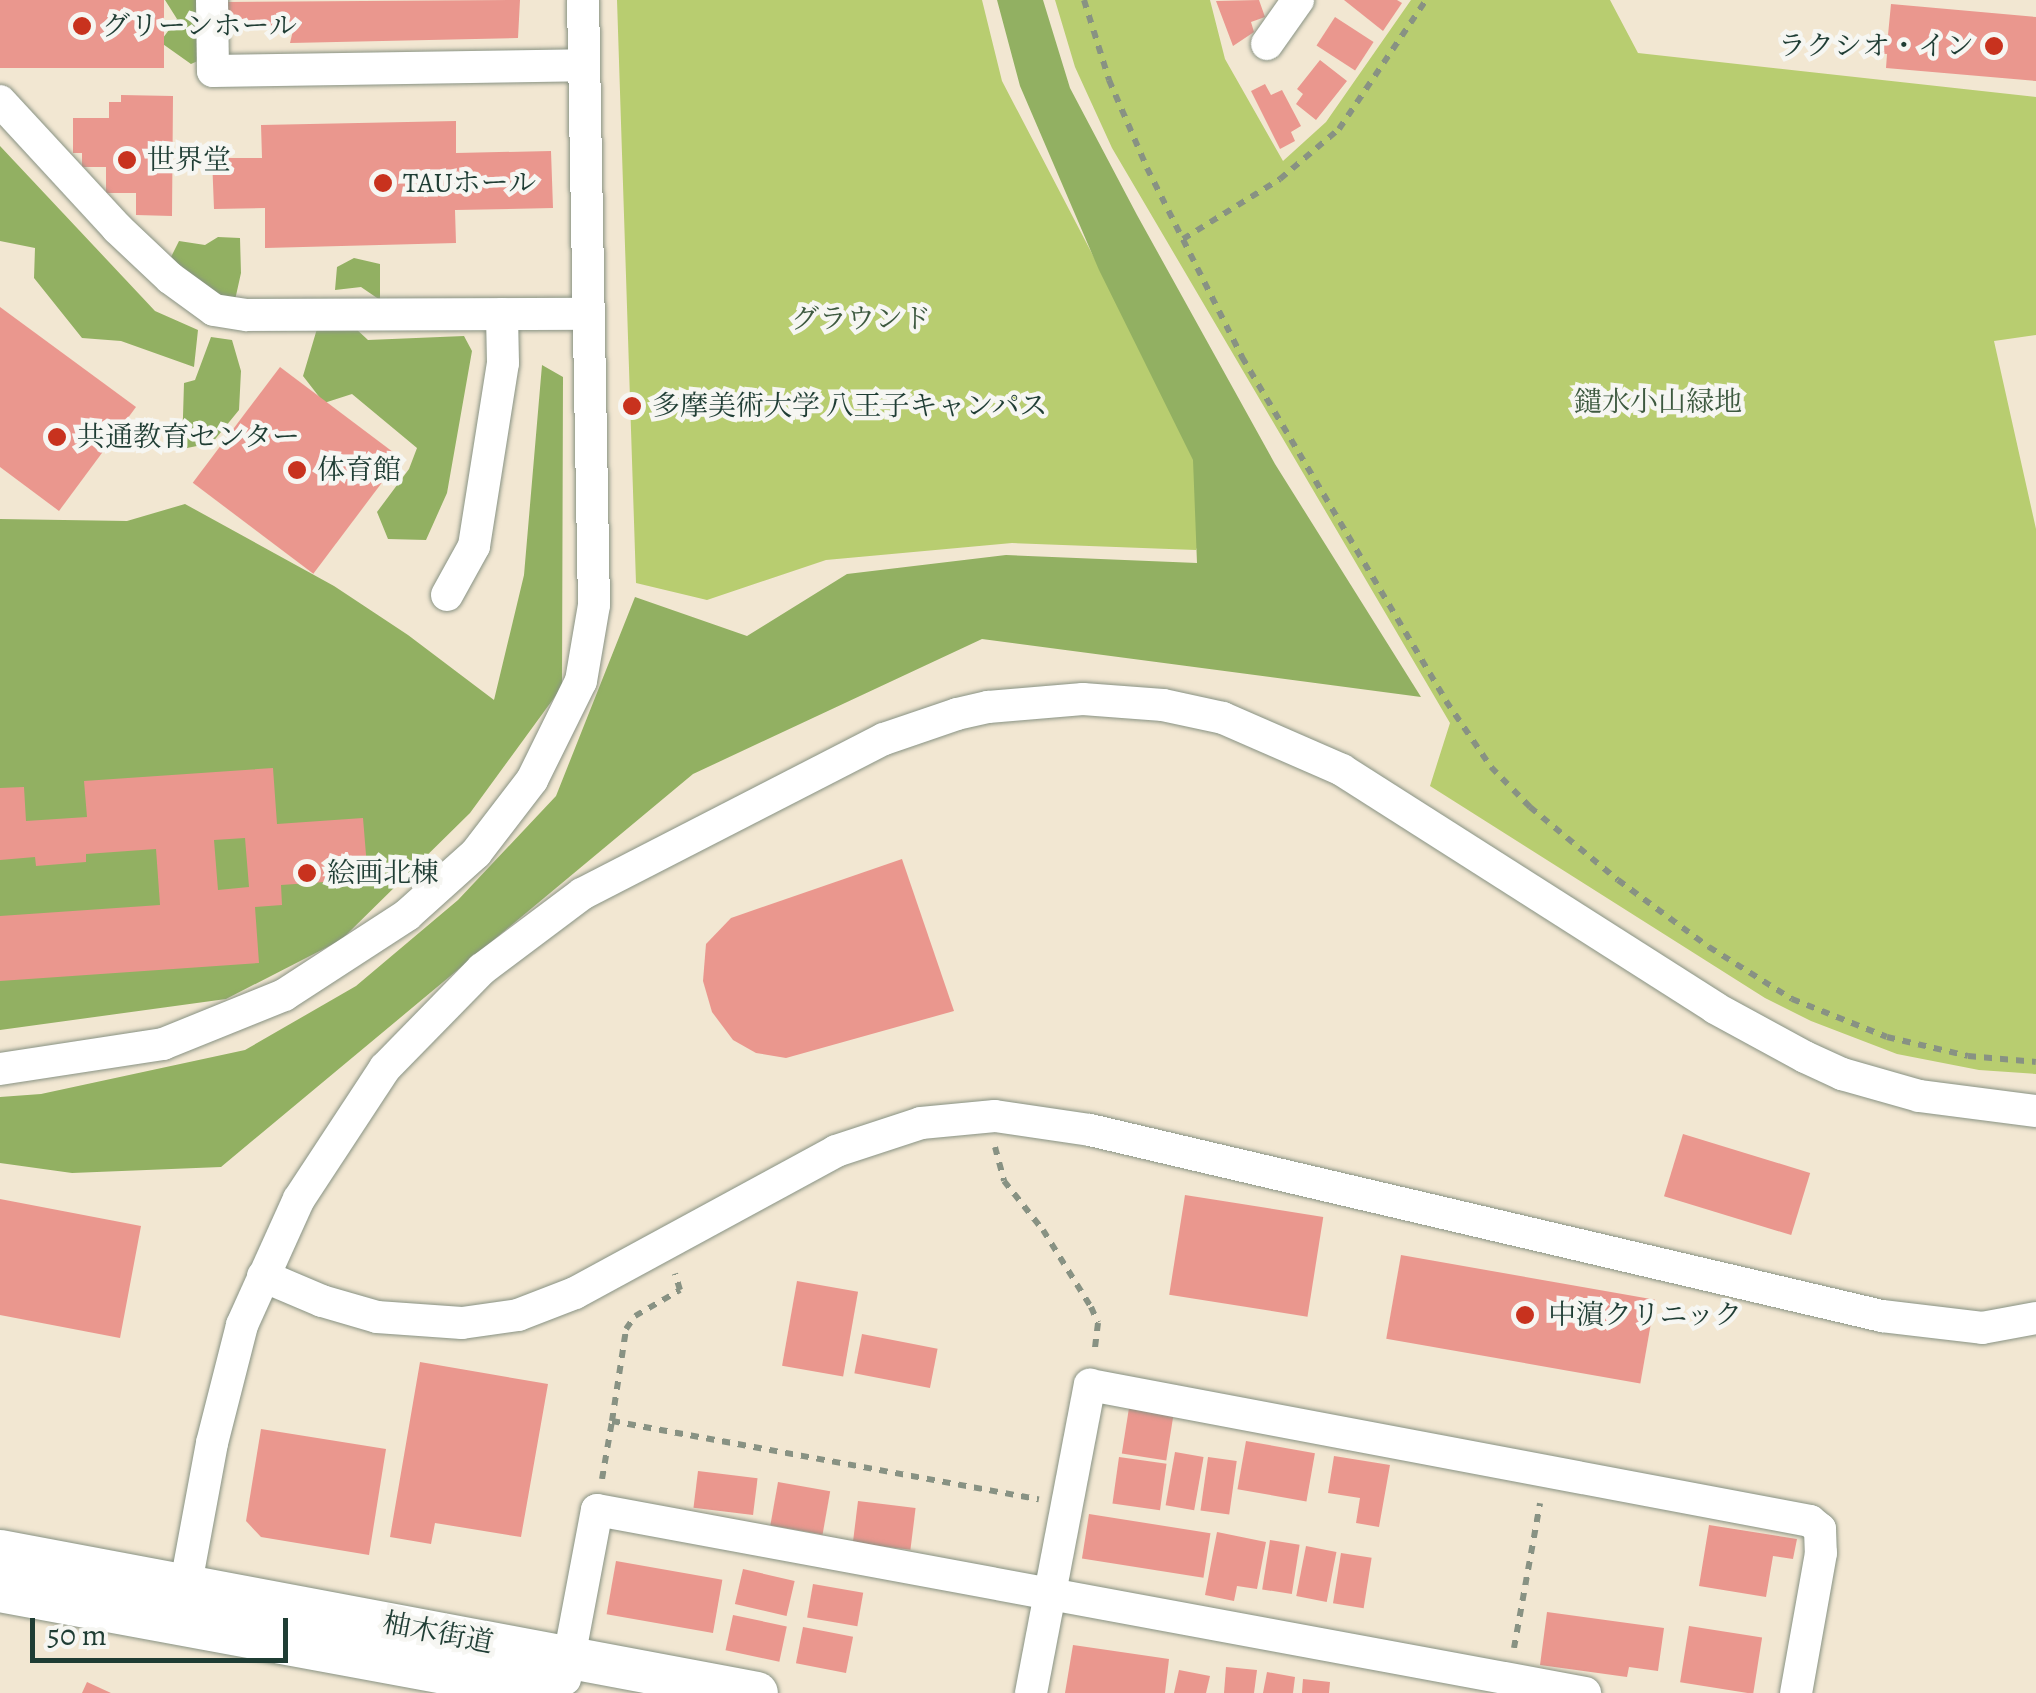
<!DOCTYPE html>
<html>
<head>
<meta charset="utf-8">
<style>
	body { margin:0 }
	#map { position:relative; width:2036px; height:1693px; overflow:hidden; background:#f2e7d2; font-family:Alegreya,"Noto Serif JP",serif }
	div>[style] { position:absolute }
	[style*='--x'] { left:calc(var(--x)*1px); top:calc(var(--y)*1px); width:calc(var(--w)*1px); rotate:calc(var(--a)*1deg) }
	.green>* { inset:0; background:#b8cd70 }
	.forest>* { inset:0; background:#92b062 }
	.building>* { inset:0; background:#ea978e; transform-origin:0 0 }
	.path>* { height:6px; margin-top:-3px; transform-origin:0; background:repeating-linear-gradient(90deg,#889283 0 8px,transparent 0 16px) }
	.roads { filter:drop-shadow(0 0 2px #889283) drop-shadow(0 0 2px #889283) }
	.minor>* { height:32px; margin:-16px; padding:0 16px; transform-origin:16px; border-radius:16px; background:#fff }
	.major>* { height:42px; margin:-21px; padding:0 21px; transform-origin:21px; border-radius:21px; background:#fff }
	.dots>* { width:28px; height:28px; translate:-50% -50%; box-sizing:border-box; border:5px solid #f6f6f2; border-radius:50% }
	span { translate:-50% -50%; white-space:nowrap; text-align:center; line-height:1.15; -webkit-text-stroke:9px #f6f6f2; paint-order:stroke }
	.poi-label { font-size:28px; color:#1f3d34 }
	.left { translate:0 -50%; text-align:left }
	.right { translate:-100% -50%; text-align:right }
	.park-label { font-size:28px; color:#3e5a40 }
	.street-label { font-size:28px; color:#1f3d34 }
	.scale { position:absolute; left:30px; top:1618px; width:258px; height:45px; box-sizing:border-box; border:5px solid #1f3d34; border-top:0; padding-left:12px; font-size:30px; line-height:35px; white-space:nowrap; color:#1f3d34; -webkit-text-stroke:8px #f6f6f2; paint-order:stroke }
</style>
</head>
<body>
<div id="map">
	<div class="green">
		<i style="clip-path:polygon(617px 0,982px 0,1002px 81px,1219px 497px,1196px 550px,1012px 543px,826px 560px,707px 600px,636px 583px)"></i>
		<i style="clip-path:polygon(1055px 0,1210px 0,1225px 59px,1283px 161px,1326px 122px,1411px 0,1610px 0,1638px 53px,2036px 97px,2036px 335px,1994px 341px,2036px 529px,2036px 1074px,1979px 1070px,1897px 1054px,1811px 1021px,1765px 998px,1430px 786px,1450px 723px,1112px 148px,1075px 67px)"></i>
	</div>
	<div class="forest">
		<i style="clip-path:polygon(165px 0,207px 0,211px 55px,191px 64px,160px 42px,177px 19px)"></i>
		<i style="clip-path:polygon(997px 0,1043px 0,1070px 88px,1137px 215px,1275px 464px,1421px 697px,982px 639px,693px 774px,221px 1167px,72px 1173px,0 1163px,0 1097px,41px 1094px,245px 1050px,356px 986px,458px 900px,556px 796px,635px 597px,747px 636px,847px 574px,1006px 555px,1197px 563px,1193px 460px,1099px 270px,1020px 86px)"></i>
		<i style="clip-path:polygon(0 146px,155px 311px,198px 330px,194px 367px,121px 341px,82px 338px,34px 278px,35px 248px,0 241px)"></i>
		<i style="clip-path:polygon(218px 237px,240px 238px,241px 273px,235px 300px,218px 300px,168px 263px,179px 241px,205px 245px)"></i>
		<i style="clip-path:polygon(354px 258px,380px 264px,380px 300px,361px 287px,335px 290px,337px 267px)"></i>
		<i style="clip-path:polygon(319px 322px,354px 327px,368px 340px,464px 336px,472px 351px,447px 493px,426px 540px,388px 539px,377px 512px,409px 469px,417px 448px,352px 394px,324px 403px,303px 376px)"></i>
		<i style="clip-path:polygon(211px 337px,232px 340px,241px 371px,239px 410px,212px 443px,182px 449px,184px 383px,195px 380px)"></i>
		<i style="clip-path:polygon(542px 365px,563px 377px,562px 687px,470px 813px,341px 940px,226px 999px,0 1030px,0 519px,127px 521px,185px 504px,334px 586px,408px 635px,494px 700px,524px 575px)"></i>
	</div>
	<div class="building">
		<i style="left:0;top:0;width:164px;height:68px"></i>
		<i style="clip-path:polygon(520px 0,518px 38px,290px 43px,294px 26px,226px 25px,228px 2px)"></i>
		<i style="clip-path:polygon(1259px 0,1265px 17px,1251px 22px,1254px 32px,1233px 46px,1216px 1px)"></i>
		<i style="clip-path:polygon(1344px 0,1397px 0,1402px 3px,1383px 31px)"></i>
		<i style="clip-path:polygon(1891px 4px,2036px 17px,2036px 81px,1886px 68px,1887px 54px,1871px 53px,1872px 33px,1888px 35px)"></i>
		<i style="left:1335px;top:17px;width:46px;height:34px;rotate:33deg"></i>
		<i style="clip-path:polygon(1320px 60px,1347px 81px,1316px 120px,1296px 104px,1303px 94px,1297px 89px)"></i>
		<i style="clip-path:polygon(1265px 84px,1271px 95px,1282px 90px,1301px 126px,1291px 132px,1295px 141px,1280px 149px,1251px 91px)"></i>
		<i style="clip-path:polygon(121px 95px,173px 96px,172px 216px,136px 215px,136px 193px,106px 193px,106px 167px,82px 167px,82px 153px,73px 153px,73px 118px,109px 118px,109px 102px,121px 102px)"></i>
		<i style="clip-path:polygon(456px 121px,456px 153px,551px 151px,553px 208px,455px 210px,456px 243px,265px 248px,265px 208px,214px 209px,212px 158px,262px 158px,261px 125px)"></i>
		<i style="clip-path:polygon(0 307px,136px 407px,59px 511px,0 467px)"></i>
		<i style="left:280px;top:367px;width:151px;height:145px;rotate:37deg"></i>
		<i style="clip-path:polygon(evenodd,273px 768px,277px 824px,363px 818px,368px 879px,281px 885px,282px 905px,255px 907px,259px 963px,0 981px,0 916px,160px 905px,156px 849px,86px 854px,86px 862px,36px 866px,35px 857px,0 860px,0 788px,24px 787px,26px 821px,87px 817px,84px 781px,273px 768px,245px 838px,249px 887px,218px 890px,214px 840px,245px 838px)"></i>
		<i style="clip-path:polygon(902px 859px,954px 1011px,786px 1058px,756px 1053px,733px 1040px,712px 1012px,703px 981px,706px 944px,731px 918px)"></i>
		<i style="left:1683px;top:1134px;width:133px;height:65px;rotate:17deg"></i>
		<i style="left:1185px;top:1195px;width:140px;height:101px;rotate:9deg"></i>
		<i style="clip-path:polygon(0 1199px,141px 1226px,120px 1338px,0 1315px)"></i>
		<i style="left:1401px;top:1255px;width:258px;height:85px;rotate:10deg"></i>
		<i style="left:797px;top:1281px;width:62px;height:86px;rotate:10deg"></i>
		<i style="left:862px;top:1334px;width:77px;height:40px;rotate:11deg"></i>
		<i style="clip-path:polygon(420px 1362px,548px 1384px,521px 1537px,435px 1523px,431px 1544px,390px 1537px)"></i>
		<i style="left:1129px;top:1408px;width:45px;height:46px;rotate:9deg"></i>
		<i style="clip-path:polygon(261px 1429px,386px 1449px,369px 1555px,261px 1537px,246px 1521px)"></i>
		<i style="left:1246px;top:1441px;width:70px;height:49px;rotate:10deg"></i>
		<i style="left:1175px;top:1452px;width:29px;height:54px;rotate:10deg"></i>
		<i style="clip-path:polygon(1334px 1456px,1390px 1465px,1379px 1527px,1356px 1523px,1360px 1498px,1328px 1493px)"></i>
		<i style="left:1119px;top:1457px;width:48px;height:47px;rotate:8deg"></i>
		<i style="left:1208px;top:1457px;width:29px;height:54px;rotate:8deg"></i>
		<i style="left:698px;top:1471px;width:60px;height:37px;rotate:7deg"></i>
		<i style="left:778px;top:1482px;width:53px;height:44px;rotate:10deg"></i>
		<i style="left:858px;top:1501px;width:58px;height:42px;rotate:7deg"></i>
		<i style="left:1089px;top:1514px;width:123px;height:45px;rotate:9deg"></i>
		<i style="clip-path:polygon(1709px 1525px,1797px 1539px,1793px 1559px,1773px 1556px,1766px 1597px,1699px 1586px)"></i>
		<i style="clip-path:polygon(1217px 1532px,1266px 1542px,1257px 1589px,1237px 1586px,1234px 1601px,1205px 1595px)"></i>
		<i style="left:1270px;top:1540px;width:30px;height:50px;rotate:9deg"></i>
		<i style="left:1306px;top:1546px;width:31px;height:51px;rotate:11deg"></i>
		<i style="left:1341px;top:1553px;width:31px;height:51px;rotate:9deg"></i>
		<i style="left:616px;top:1561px;width:108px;height:54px;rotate:10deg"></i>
		<i style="left:743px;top:1569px;width:53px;height:36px;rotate:13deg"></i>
		<i style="left:813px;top:1584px;width:51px;height:34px;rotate:10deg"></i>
		<i style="clip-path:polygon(1547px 1612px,1664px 1628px,1658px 1671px,1629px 1667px,1627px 1677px,1540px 1665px)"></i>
		<i style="left:733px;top:1615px;width:55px;height:36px;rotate:12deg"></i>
		<i style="left:1689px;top:1626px;width:74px;height:57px;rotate:9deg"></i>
		<i style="left:803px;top:1627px;width:51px;height:37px;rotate:11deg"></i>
		<i style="clip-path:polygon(1073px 1645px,1169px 1659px,1165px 1693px,1065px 1693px)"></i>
		<i style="clip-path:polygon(1226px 1667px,1257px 1670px,1254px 1693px,1224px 1693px)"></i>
		<i style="clip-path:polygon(1179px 1670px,1210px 1676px,1206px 1693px,1174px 1693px)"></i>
		<i style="clip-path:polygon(1267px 1672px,1295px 1677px,1293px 1693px,1263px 1693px)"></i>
		<i style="clip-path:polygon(1303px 1679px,1330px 1682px,1329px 1693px,1302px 1693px)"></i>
		<i style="clip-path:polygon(87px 1682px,111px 1693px,82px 1693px)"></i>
	</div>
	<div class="path">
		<i style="--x:1084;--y:0;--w:84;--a:72.6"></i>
		<i style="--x:1109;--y:80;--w:96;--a:66.6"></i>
		<i style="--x:1147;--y:168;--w:212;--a:63.3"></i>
		<i style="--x:1242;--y:357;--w:400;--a:59.3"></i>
		<i style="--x:1446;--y:701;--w:80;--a:55.7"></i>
		<i style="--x:1491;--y:767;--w:56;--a:45.7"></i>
		<i style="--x:1530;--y:807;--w:114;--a:39.7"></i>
		<i style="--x:1618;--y:880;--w:113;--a:36.4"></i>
		<i style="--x:1709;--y:947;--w:98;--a:32.1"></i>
		<i style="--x:1792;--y:999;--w:102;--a:21.8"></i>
		<i style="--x:1887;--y:1037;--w:83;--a:13.2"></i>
		<i style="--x:1968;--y:1056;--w:68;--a:5"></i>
		<i style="--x:1183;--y:239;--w:114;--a:-31.7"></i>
		<i style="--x:1280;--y:179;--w:77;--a:-40.3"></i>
		<i style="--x:1339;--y:129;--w:156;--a:-56"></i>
		<i style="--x:995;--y:1147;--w:35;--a:75"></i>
		<i style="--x:1004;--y:1181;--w:63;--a:51.5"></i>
		<i style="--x:1043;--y:1230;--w:91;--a:58.1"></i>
		<i style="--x:1091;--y:1307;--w:17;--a:66"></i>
		<i style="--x:1098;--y:1323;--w:31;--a:97"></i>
		<i style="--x:612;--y:1421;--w:93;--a:-81.3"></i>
		<i style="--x:626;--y:1329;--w:16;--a:-55"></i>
		<i style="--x:635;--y:1316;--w:52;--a:-30"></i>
		<i style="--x:680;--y:1290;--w:17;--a:-107"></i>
		<i style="--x:602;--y:1479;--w:59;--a:-80.2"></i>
		<i style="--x:612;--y:1421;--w:434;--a:10.4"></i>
		<i style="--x:1514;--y:1648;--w:147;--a:-79.8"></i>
	</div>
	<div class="roads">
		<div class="minor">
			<i style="--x:212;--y:0;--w:71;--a:89.2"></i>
			<i style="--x:213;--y:71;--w:371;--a:-0.9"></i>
			<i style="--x:1267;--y:44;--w:54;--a:-54.8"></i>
			<i style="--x:0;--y:101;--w:173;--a:47.3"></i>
			<i style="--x:117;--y:228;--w:73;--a:43.3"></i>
			<i style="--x:170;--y:278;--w:54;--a:36"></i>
			<i style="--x:214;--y:310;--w:33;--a:9"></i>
			<i style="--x:247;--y:315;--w:340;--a:-0.2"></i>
			<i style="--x:447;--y:595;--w:56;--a:-61.1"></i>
			<i style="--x:474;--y:546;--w:185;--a:-81"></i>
			<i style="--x:503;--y:363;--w:49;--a:-91.2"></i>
			<i style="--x:0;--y:1069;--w:165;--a:-8.7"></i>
			<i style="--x:163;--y:1044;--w:131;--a:-22"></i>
			<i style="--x:284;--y:995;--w:147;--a:-33"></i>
			<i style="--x:407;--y:915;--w:93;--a:-41.9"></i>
			<i style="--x:476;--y:853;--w:92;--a:-52.5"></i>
			<i style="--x:532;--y:780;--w:110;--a:-63.7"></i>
			<i style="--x:581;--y:681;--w:77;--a:-80.3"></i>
			<i style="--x:594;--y:605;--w:605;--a:-91.04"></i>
			<i style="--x:263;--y:1276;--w:64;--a:23"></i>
			<i style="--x:322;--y:1301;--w:57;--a:16.2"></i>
			<i style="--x:377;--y:1317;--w:85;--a:4"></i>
			<i style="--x:462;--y:1323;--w:57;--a:-8.1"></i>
			<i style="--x:518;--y:1315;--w:61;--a:-21.1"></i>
			<i style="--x:575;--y:1293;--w:297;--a:-28.5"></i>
			<i style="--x:836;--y:1151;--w:89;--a:-18.2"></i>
			<i style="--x:921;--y:1123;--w:74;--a:-5.4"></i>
			<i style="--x:995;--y:1116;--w:96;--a:8.4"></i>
			<i style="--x:1090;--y:1130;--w:814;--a:13.22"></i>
			<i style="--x:1882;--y:1316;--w:101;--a:6.8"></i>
			<i style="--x:1982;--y:1328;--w:55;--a:-10.5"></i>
			<i style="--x:182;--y:1605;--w:165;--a:-79.5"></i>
			<i style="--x:212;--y:1443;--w:122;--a:-75.7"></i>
			<i style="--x:242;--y:1325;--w:138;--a:-65.7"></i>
			<i style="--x:299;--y:1199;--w:157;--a:-56.7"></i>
			<i style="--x:385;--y:1068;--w:139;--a:-45.6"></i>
			<i style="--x:482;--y:969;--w:125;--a:-36.9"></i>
			<i style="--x:582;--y:894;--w:339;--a:-27.2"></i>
			<i style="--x:884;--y:739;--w:77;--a:-18.9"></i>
			<i style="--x:957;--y:714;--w:32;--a:-13"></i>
			<i style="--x:988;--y:707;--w:95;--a:-4.8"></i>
			<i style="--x:1083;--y:699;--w:80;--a:4.3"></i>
			<i style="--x:1163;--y:705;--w:61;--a:12.2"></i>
			<i style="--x:1223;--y:718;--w:130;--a:23.6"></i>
			<i style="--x:1342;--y:770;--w:442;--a:32.5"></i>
			<i style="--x:1715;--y:1008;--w:102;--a:28.6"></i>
			<i style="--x:1805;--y:1057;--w:41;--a:24.7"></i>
			<i style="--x:1842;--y:1074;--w:80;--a:15.9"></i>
			<i style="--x:1919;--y:1096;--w:118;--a:7.3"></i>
			<i style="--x:565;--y:1679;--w:172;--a:-79.3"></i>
			<i style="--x:597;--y:1510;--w:1005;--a:10.49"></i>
			<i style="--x:1031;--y:1693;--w:314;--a:-79.2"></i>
			<i style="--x:1090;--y:1385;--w:733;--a:10.7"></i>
			<i style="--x:1810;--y:1521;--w:13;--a:39"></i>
			<i style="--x:1820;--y:1529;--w:24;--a:88"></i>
			<i style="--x:1821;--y:1553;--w:142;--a:100.1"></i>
		</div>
		<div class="major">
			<i style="--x:0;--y:1551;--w:770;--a:10.62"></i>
			<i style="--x:0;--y:1591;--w:561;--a:10.47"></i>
		</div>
	</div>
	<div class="dots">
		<i style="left:82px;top:26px;background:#c8321e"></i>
		<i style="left:1994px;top:46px;background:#c8321e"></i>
		<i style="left:127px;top:160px;background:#c8321e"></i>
		<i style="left:383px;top:183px;background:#c8321e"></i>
		<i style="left:632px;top:406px;background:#c8321e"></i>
		<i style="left:57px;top:437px;background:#c8321e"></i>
		<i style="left:297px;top:470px;background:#c8321e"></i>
		<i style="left:307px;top:873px;background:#c8321e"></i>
		<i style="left:1525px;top:1315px;background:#c8321e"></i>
	</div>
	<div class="poi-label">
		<span class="left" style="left:102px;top:26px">グリーンホール</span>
		<span class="right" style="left:1974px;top:46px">ラクシオ・イン</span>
		<span class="left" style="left:147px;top:160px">世界堂</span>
		<span class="left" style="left:403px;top:183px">TAUホール</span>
		<span class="left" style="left:652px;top:406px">多摩美術大学 八王子キャンパス</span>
		<span class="left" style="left:77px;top:437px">共通教育センター</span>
		<span class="left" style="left:317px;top:470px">体育館</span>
		<span class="left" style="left:327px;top:873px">絵画北棟</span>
		<span class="left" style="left:1548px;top:1315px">中濵クリニック</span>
	</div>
	<div class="park-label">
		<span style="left:861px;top:319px">グラウンド</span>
		<span style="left:1658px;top:402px">鑓水小山緑地</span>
	</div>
	<div class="street-label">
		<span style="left:438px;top:1633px;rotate:11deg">柚木街道</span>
	</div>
	<div class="scale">50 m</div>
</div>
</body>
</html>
